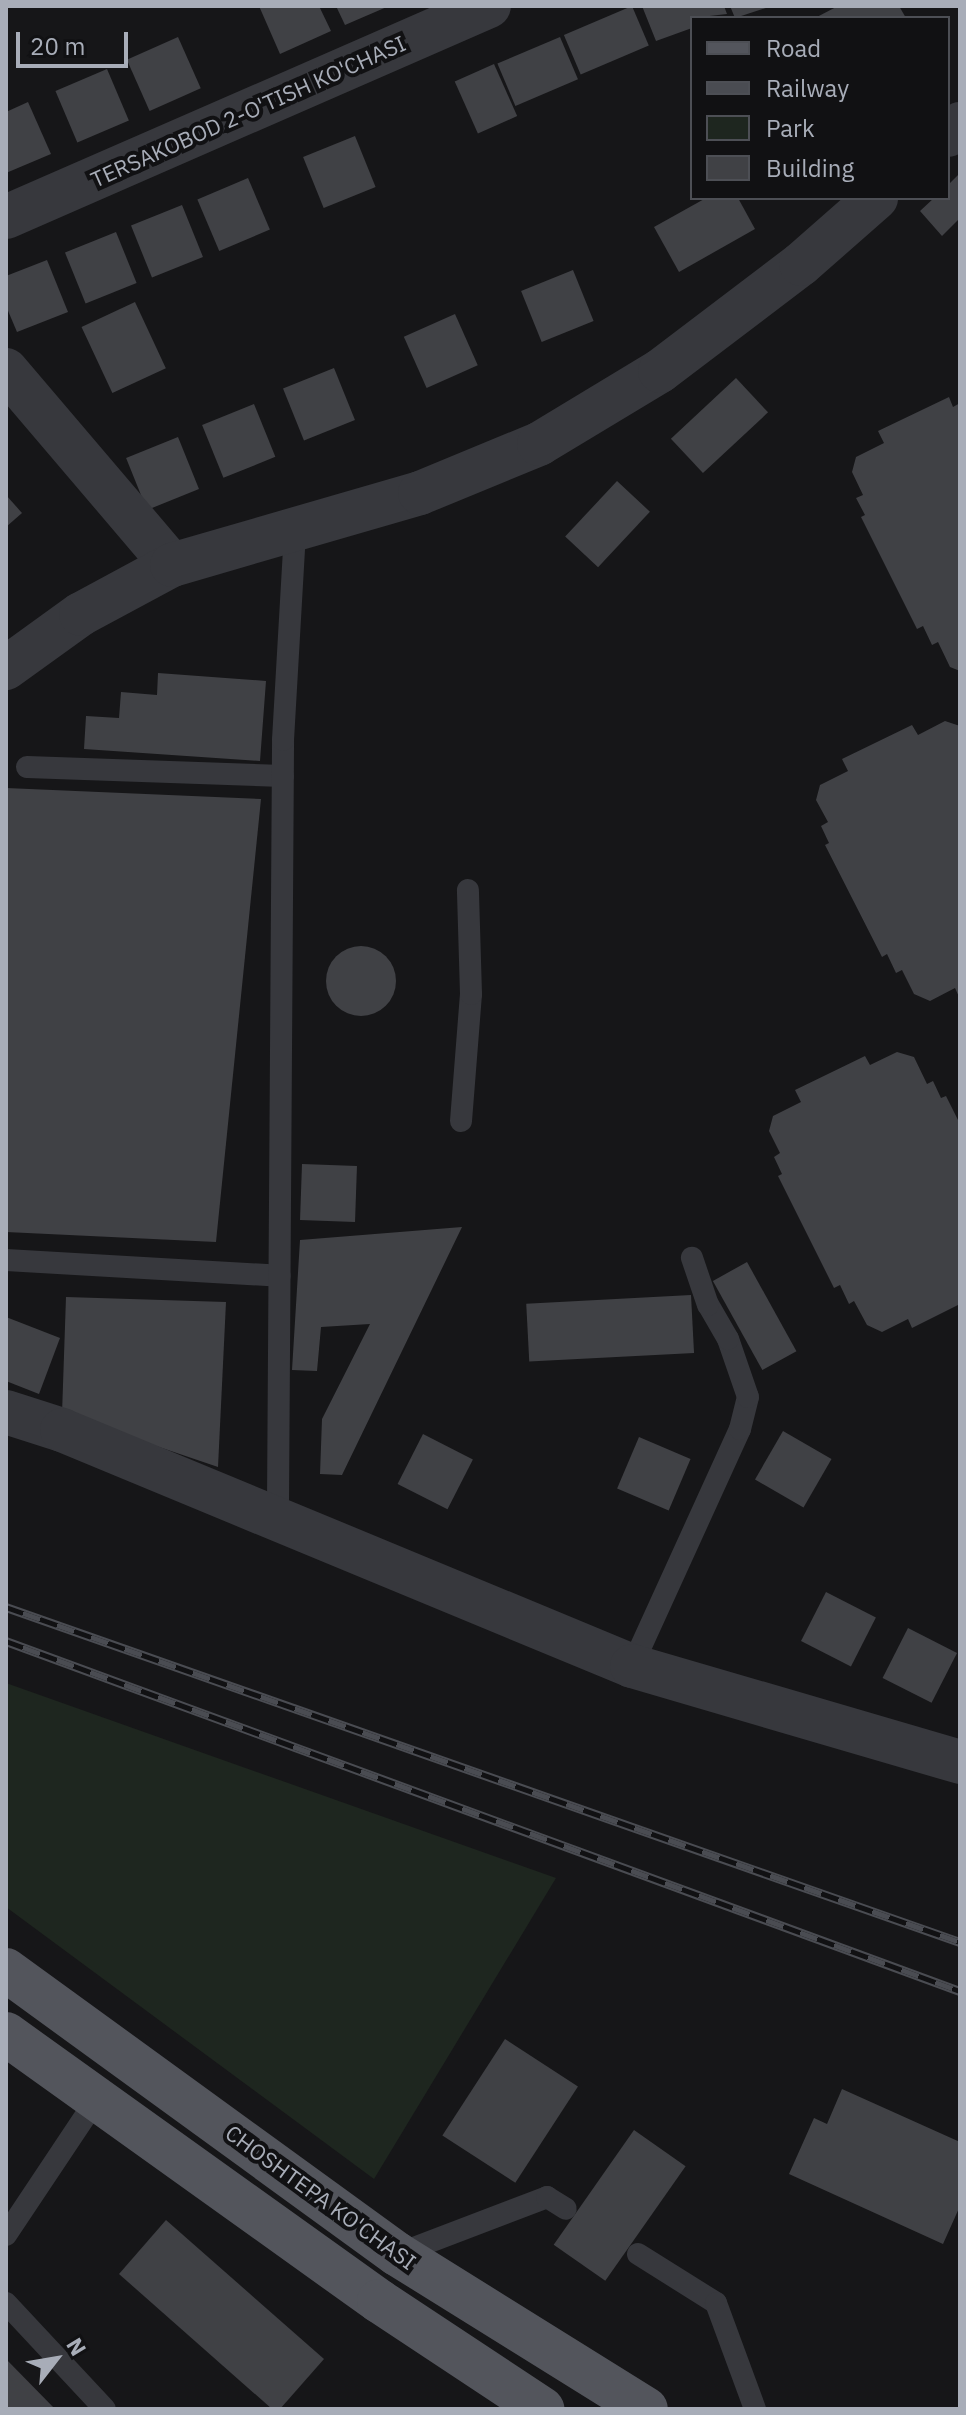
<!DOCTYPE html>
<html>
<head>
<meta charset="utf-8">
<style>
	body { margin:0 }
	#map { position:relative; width:966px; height:2415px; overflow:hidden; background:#161618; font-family:"IBM Plex Sans",sans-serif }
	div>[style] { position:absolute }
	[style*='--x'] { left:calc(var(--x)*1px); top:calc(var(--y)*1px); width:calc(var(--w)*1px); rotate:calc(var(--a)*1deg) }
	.green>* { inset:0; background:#1e261f }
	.building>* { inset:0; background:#404145; transform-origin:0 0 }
	.round { border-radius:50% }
	.lane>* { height:22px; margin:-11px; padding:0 11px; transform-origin:11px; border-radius:11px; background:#37383d }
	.street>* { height:44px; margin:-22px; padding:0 22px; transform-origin:22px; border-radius:22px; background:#37383d }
	.primary>* { height:44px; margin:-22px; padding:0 22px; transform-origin:22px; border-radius:22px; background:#53555c }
	.rail>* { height:9px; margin-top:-4.5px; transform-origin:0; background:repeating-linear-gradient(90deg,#111113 0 18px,#4a4c52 0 36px); box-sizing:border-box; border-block:2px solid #4a4c52 }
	span { translate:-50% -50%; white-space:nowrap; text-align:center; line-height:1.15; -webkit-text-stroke:8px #111113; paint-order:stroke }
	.street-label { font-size:22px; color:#a8adb8 }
	.frame { position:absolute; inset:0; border:8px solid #a8adb8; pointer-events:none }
	.legend { position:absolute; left:690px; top:16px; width:260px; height:184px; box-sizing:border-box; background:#111113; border:2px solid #4d4f55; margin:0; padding:10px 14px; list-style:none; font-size:24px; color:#a8adb8 }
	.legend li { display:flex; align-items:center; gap:16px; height:40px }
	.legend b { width:40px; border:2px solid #4d4f55 }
	.north { position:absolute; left:16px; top:2319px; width:80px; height:80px; -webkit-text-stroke:6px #111113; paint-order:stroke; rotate:59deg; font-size:22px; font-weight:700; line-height:32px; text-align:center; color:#a8adb8 }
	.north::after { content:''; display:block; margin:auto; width:28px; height:36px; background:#a8adb8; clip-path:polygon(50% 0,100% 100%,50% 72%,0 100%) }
	.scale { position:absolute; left:16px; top:32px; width:112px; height:36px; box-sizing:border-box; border:4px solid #a8adb8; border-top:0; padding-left:10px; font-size:24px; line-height:28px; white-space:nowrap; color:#a8adb8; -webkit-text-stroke:6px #111113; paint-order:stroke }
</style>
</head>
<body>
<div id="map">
	<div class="green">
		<i style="clip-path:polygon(6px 1683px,556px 1878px,374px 2179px,6px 1907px)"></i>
	</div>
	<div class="building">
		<i style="clip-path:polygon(259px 6px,319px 6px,331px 31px,280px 54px)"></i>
		<i style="clip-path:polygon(336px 6px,389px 6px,345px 25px)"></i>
		<i style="left:632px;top:6px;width:43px;height:74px;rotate:67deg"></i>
		<i style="clip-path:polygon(642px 6px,724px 6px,727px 14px,692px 18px,692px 28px,656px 41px)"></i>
		<i style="clip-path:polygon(730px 6px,772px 6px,735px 18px)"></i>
		<i style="clip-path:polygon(838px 6px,899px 6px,906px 18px,815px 18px)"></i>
		<i style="left:178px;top:37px;width:56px;height:56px;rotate:66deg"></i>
		<i style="left:560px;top:37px;width:46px;height:68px;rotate:67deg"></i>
		<i style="left:494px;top:64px;width:57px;height:43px;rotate:66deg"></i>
		<i style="left:107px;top:69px;width:56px;height:56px;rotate:67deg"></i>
		<i style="clip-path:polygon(28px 102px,51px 154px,6px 173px,6px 112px)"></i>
		<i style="left:355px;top:136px;width:55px;height:56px;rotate:68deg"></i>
		<i style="clip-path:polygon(960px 173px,960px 218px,942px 236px,920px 211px,934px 198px,948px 198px,948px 185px)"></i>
		<i style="left:248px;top:178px;width:56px;height:55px;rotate:67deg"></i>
		<i style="clip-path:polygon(706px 198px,738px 198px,755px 229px,679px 272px,654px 227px)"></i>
		<i style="left:182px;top:205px;width:56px;height:55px;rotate:68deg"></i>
		<i style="left:116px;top:232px;width:55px;height:55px;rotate:68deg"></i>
		<i style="clip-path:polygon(47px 260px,68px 312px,17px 332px,6px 306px,6px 276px)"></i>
		<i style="left:573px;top:270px;width:55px;height:56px;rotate:68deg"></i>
		<i style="left:135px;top:302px;width:73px;height:59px;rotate:65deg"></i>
		<i style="left:455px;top:314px;width:56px;height:56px;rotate:66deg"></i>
		<i style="left:334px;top:368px;width:56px;height:55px;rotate:68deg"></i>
		<i style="left:736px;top:378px;width:47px;height:89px;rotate:47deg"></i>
		<i style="clip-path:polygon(949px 397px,953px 407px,960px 403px,960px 671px,950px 667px,938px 642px,932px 645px,923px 626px,917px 629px,861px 517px,865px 515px,856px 498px,863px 495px,852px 472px,856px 457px,884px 443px,878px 431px)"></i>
		<i style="left:254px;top:404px;width:57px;height:56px;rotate:68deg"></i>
		<i style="left:178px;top:437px;width:56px;height:56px;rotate:68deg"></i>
		<i style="left:617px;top:481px;width:45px;height:76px;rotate:43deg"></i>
		<i style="clip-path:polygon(6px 495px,22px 513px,6px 527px)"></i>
		<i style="clip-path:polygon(158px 673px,266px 681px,260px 761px,84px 749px,86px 716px,119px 718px,121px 692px,157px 695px)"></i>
		<i style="clip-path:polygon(945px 721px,960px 726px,960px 999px,955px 988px,930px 1001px,914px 994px,902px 970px,896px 973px,887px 954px,882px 957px,825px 845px,829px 843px,821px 826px,828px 822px,816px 800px,820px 785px,848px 771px,842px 759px,912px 725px,918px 735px)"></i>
		<i style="clip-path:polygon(6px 788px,261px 799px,216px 1242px,6px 1232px)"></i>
		<i class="round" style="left:326px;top:946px;width:70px;height:70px"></i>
		<i style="clip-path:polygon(897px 1052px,914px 1057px,927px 1084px,933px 1081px,941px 1098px,946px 1096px,960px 1124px,960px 1304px,912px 1328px,908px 1319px,882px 1332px,867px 1325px,854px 1301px,849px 1304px,840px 1285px,834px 1288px,778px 1176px,782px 1174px,774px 1157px,780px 1153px,769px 1131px,773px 1116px,801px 1102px,795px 1090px,865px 1056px,870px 1065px)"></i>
		<i style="left:302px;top:1164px;width:55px;height:56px;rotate:2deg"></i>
		<i style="clip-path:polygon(462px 1227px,342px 1475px,320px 1474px,322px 1419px,370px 1324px,321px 1327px,317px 1371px,292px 1370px,300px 1240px)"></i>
		<i style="left:747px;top:1262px;width:102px;height:39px;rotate:61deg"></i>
		<i style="left:691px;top:1295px;width:58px;height:165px;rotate:87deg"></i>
		<i style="clip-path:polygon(66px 1297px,226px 1302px,218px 1467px,62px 1414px)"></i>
		<i style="clip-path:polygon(6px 1317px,60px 1338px,39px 1394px,6px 1381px)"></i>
		<i style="left:783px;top:1431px;width:56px;height:56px;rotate:30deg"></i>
		<i style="left:423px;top:1434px;width:56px;height:56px;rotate:27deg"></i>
		<i style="left:639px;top:1437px;width:56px;height:56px;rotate:23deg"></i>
		<i style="left:826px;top:1592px;width:56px;height:55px;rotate:27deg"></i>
		<i style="left:908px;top:1628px;width:55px;height:56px;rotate:27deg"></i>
		<i style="left:505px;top:2039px;width:87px;height:115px;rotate:33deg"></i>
		<i style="clip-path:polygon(842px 2089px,960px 2142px,960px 2206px,943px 2244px,789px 2174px,814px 2118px,827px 2124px)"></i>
		<i style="left:634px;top:2130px;width:63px;height:140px;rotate:35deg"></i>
		<i style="clip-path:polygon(166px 2220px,324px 2359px,280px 2409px,272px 2409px,119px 2274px)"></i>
		<i style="clip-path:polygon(6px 2359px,55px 2409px,6px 2409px)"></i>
	</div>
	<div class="lane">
		<i style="--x:27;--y:767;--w:256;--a:2"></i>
		<i style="--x:461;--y:1121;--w:127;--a:-85.5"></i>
		<i style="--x:471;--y:994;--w:104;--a:-91.7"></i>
		<i style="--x:6;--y:1260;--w:274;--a:3.3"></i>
		<i style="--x:275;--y:1518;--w:15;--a:-79"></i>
		<i style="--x:278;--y:1503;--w:763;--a:-89.62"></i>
		<i style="--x:283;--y:740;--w:211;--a:-86.7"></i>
		<i style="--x:632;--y:1666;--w:260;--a:-65.5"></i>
		<i style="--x:740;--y:1429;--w:33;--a:-76"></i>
		<i style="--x:748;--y:1397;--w:61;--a:-109"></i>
		<i style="--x:728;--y:1339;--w:39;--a:-120"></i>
		<i style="--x:708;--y:1305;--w:50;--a:-108.8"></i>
		<i style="--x:6;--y:2235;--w:166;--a:-56.3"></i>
		<i style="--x:398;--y:2254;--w:160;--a:-20.9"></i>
		<i style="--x:547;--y:2197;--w:22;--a:32"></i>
		<i style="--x:638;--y:2254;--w:92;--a:32.1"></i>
		<i style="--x:716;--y:2303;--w:113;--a:69.8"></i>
		<i style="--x:6;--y:2303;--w:145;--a:47"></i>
	</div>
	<div class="street">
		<i style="--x:948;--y:135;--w:16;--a:-43"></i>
		<i style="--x:6;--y:217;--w:527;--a:-23.6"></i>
		<i style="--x:6;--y:370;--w:256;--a:49.6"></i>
		<i style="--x:6;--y:668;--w:92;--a:-35.8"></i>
		<i style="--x:81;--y:614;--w:103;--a:-28.3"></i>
		<i style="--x:172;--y:565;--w:258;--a:-16.2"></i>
		<i style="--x:420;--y:493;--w:129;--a:-22.4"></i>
		<i style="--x:539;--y:444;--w:141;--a:-31.1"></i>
		<i style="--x:660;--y:371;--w:177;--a:-37.2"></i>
		<i style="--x:801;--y:264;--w:100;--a:-41.3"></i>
		<i style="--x:6;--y:1412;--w:59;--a:17.8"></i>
		<i style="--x:62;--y:1430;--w:617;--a:22.49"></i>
		<i style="--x:632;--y:1666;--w:342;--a:16.3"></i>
	</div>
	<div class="primary">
		<i style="--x:6;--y:1970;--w:483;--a:36"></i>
		<i style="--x:397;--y:2254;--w:293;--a:31.9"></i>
		<i style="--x:6;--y:2034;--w:459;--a:35.6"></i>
		<i style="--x:379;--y:2301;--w:196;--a:33.5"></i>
	</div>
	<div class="rail">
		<i style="--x:6;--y:1607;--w:1011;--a:19.35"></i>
		<i style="--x:6;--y:1641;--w:1016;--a:20.15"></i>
	</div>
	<div class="street-label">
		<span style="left:248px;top:111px;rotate:-24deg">TERSAKOBOD 2-O'TISH KO'CHASI</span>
		<span style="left:321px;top:2197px;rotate:36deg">CHOSHTEPA KO'CHASI</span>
	</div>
	<div class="frame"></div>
	<ul class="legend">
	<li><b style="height:10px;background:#53555c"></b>Road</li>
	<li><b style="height:10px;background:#4a4c52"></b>Railway</li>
	<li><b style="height:22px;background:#1e261f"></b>Park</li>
	<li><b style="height:22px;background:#404145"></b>Building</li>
	</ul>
	<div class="north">N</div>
	<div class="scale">20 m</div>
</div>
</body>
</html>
